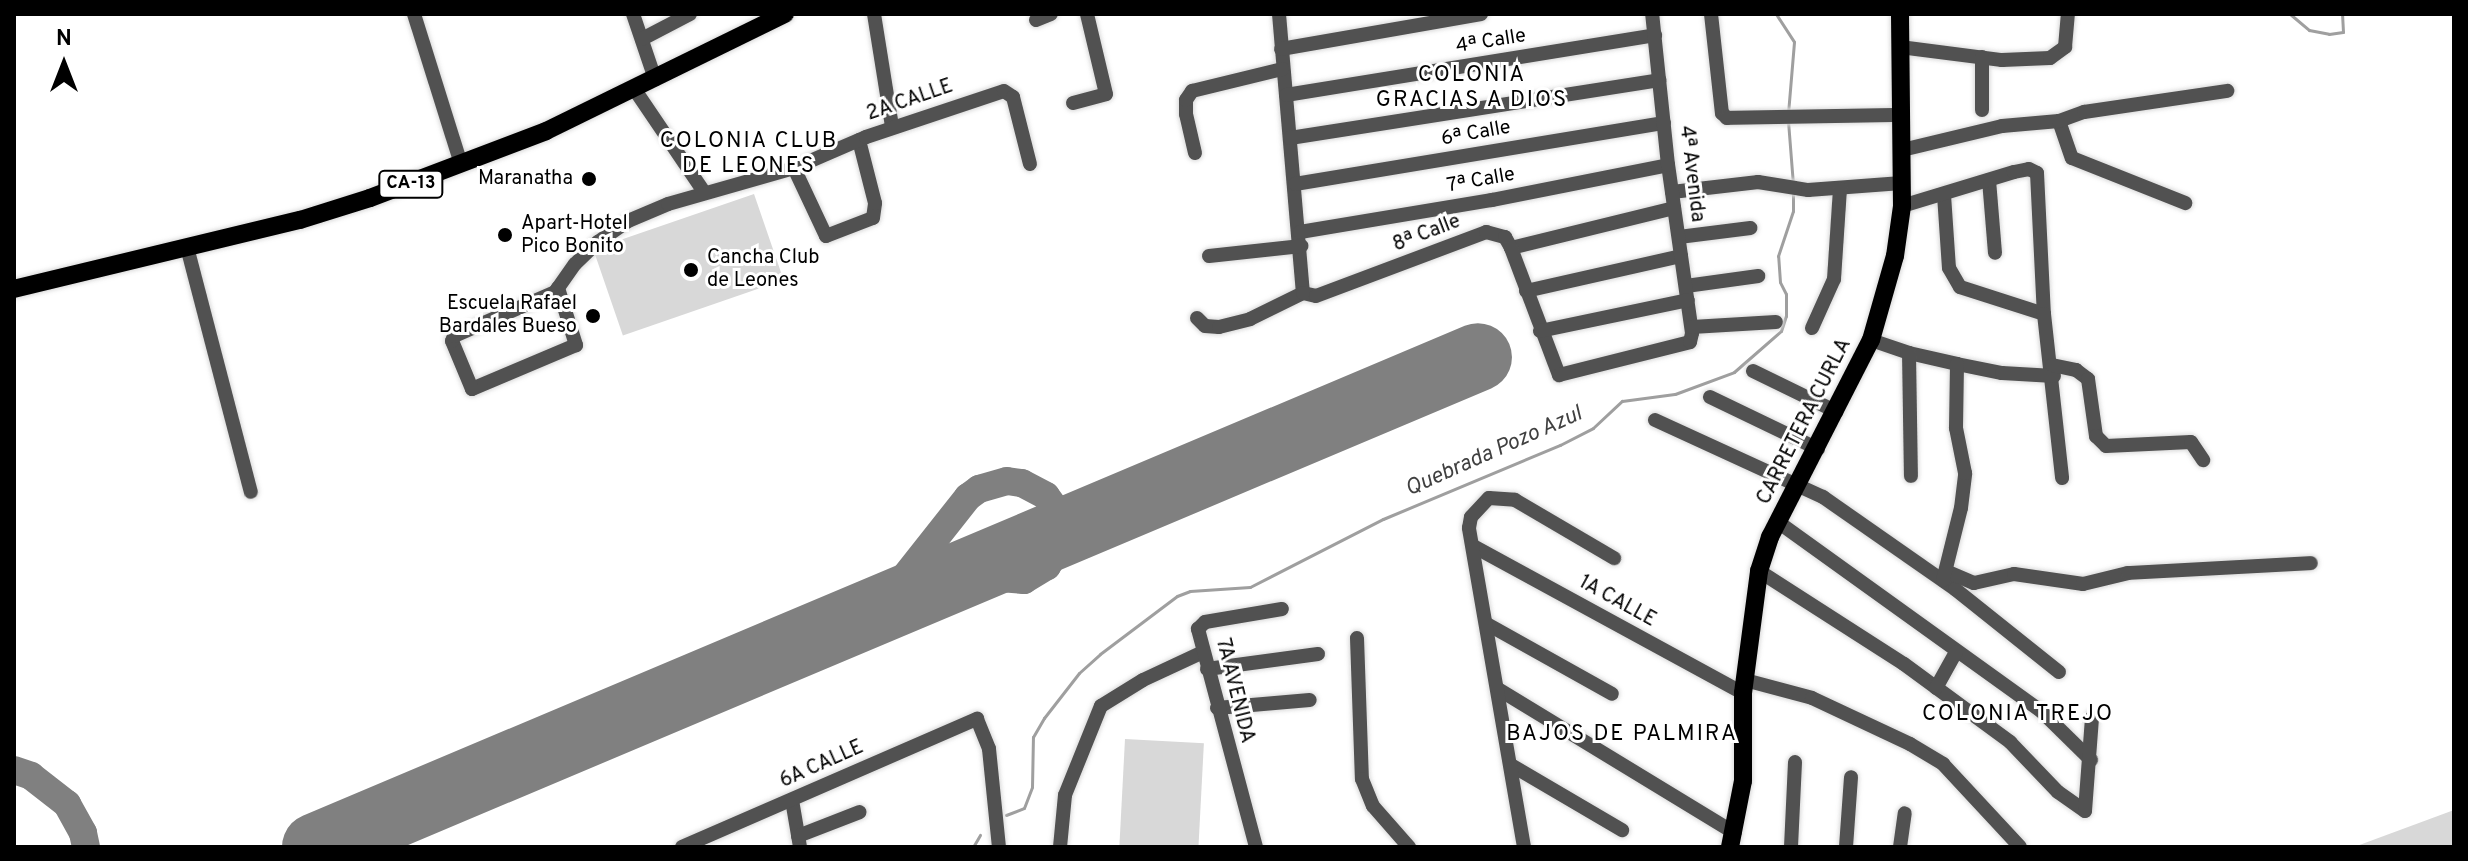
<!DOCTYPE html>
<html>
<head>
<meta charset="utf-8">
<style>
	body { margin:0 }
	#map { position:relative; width:2468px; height:861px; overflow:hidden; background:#fff; font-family:Overpass,sans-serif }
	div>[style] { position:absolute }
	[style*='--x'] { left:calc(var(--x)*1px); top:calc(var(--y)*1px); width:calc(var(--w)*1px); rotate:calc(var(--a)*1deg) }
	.green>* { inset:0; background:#d8d8d8; transform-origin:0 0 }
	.stream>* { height:3px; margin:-1.5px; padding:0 1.5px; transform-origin:1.5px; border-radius:1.5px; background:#9f9f9f }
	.taxiway>* { height:28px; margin:-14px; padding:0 14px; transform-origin:14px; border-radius:14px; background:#808080 }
	.runway>* { height:68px; margin:-34px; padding:0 34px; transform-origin:34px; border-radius:34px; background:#808080 }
	.roads { filter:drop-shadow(0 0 2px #dbdbdb) drop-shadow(0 0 2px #dbdbdb) }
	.minor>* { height:14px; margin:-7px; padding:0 7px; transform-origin:7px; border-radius:7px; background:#515151 }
	.major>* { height:18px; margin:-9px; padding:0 9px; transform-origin:9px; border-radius:9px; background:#000 }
	.dots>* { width:22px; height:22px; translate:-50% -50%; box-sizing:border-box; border:4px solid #fff; border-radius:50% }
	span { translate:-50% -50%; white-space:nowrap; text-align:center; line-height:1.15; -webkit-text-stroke:6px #fff; paint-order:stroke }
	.shield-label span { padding:2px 6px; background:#fff; border:2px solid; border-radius:6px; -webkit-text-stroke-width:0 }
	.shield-label { font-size:18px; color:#000; font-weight:700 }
	.street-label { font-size:20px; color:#000 }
	.poi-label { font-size:20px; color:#000 }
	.right { translate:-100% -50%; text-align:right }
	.left { translate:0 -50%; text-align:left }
	.neighbourhood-label { font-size:22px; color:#000; letter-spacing:2px }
	.water-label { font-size:22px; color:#404040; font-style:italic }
	.frame { position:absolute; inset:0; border:16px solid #000; pointer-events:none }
	.north { position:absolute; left:24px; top:24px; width:80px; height:80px; -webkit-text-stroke:6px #fff; paint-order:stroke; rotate:0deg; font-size:22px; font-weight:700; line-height:32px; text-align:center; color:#000 }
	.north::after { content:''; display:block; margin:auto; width:28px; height:36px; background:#000; clip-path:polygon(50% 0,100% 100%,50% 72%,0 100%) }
</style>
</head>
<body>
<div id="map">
	<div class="green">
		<i style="left:754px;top:194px;width:91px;height:170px;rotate:71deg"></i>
		<i style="left:1125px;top:739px;width:79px;height:108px;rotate:3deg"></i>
		<i style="clip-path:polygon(2454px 810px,2454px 847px,2354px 847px)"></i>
	</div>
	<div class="stream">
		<i style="--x:1776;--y:14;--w:33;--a:57"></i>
		<i style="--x:1794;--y:42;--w:71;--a:94.8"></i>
		<i style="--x:2290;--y:14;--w:25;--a:40"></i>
		<i style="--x:2309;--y:30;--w:20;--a:11"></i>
		<i style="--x:2329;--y:34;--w:14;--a:-8"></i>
		<i style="--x:2343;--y:32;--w:18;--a:-93"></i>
		<i style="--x:1788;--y:121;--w:63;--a:85.5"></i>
		<i style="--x:1006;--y:815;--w:19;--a:-21"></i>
		<i style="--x:1024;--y:808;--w:22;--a:-69"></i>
		<i style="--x:1032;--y:787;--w:50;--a:-88.9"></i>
		<i style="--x:1033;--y:737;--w:22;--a:-60"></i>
		<i style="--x:1044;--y:718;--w:57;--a:-52.1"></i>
		<i style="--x:1079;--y:673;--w:28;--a:-42"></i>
		<i style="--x:1100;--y:654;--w:96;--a:-37"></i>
		<i style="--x:1177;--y:596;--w:14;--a:-21"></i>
		<i style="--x:1190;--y:591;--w:60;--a:-3.8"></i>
		<i style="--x:1250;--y:587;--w:149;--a:-27.1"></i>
		<i style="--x:1383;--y:519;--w:192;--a:-22.7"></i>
		<i style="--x:1560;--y:445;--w:37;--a:-27"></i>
		<i style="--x:1593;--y:428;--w:40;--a:-43"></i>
		<i style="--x:1622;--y:401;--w:53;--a:-7.5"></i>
		<i style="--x:1675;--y:394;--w:63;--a:-20.4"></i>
		<i style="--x:1734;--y:372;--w:62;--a:-41.1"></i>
		<i style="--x:1781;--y:331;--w:16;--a:-72"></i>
		<i style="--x:1786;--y:316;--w:22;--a:-90"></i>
		<i style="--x:1786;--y:294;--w:13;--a:-117"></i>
		<i style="--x:1780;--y:282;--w:26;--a:-94"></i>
		<i style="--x:1778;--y:256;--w:47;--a:-71.6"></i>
		<i style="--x:1793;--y:211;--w:20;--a:-90"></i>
		<i style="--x:973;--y:847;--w:14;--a:-60"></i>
	</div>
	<div class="taxiway">
		<i style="--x:867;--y:615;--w:22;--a:-36"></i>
		<i style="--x:885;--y:602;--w:134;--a:-51.7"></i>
		<i style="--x:968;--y:497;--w:14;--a:-36"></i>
		<i style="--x:979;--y:489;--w:29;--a:-16"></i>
		<i style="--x:1007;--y:481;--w:15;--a:8"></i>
		<i style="--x:1022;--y:483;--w:27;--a:28"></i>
		<i style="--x:1046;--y:496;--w:14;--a:54"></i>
		<i style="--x:1054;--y:507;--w:17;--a:73"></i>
		<i style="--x:1059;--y:523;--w:29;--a:96"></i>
		<i style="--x:1056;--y:552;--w:17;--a:123"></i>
		<i style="--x:1047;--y:566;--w:27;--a:149"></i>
		<i style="--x:1024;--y:580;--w:63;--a:-175.5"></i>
		<i style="--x:14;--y:770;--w:18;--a:19"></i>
		<i style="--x:31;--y:776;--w:46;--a:37.9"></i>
		<i style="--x:67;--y:804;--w:33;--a:61"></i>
		<i style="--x:83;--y:833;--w:14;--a:78"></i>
	</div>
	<div class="runway">
		<i style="--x:316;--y:847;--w:1261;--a:-22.86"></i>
	</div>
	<div class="roads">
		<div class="minor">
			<i style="--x:414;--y:14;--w:157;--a:72.6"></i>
			<i style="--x:633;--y:14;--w:69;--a:71.3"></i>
			<i style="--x:874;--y:14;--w:114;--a:80.9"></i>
			<i style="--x:1279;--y:14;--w:280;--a:85.1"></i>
			<i style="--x:1711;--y:14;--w:100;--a:83.7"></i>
			<i style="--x:1722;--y:113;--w:7;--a:45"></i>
			<i style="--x:1727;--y:118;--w:174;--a:-1"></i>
			<i style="--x:1036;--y:20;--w:16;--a:-22"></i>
			<i style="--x:642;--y:39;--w:54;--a:-27.5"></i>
			<i style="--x:1900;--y:47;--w:103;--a:7.3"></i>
			<i style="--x:2002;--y:60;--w:48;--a:-2.4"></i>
			<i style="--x:2050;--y:58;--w:19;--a:-36"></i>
			<i style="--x:2065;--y:47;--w:33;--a:-85"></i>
			<i style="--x:1281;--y:49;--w:203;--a:-9.9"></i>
			<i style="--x:635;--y:90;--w:123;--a:55.9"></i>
			<i style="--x:1286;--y:95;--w:374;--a:-9.2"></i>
			<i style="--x:1073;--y:103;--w:34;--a:-15"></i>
			<i style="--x:1106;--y:94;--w:82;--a:-103.4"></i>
			<i style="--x:1982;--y:110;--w:53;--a:-90"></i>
			<i style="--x:2059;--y:121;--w:39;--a:71"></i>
			<i style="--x:2072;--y:158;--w:122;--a:21.7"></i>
			<i style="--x:1290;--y:138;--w:374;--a:-8.9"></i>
			<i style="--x:1902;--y:150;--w:103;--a:-13.5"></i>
			<i style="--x:2002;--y:126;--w:57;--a:-5"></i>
			<i style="--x:2059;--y:121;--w:27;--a:-20"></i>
			<i style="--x:2084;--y:112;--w:145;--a:-8.4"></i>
			<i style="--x:1195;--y:153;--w:40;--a:-103"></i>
			<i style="--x:1186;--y:114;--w:14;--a:-90"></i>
			<i style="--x:1186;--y:100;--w:11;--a:-56"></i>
			<i style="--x:1192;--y:91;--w:93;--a:-13.7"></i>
			<i style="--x:794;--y:168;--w:75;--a:64.8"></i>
			<i style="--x:826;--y:236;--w:50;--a:-21"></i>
			<i style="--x:873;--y:218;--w:15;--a:-82"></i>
			<i style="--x:875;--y:203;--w:65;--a:-104.3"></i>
			<i style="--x:1989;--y:180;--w:73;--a:85.3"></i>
			<i style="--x:1295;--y:184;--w:374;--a:-9.4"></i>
			<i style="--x:1672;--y:192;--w:87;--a:-6.6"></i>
			<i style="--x:1758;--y:182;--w:51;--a:9.1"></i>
			<i style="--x:1808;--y:190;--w:94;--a:-4.3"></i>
			<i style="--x:1944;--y:195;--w:73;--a:86.1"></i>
			<i style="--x:1949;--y:268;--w:22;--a:60"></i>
			<i style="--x:1960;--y:287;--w:88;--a:17.8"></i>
			<i style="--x:1902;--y:206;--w:117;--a:-16.9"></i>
			<i style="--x:2014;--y:172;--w:15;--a:-11"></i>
			<i style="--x:2029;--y:169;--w:9;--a:27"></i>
			<i style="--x:2037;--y:173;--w:141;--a:87.2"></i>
			<i style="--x:2044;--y:314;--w:165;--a:83.7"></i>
			<i style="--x:1300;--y:232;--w:195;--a:-9.5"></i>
			<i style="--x:1492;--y:200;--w:179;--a:-11.2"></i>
			<i style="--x:1679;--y:237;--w:72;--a:-7.2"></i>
			<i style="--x:187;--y:247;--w:253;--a:75.4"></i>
			<i style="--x:1511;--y:248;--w:168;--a:-13.8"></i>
			<i style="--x:1209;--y:256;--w:93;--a:-6.2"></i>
			<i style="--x:1686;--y:286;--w:73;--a:-7.9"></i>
			<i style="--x:558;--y:288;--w:60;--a:72.5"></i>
			<i style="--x:576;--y:345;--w:113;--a:157.1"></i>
			<i style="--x:472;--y:389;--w:52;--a:-112.6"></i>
			<i style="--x:452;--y:341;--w:5;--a:-68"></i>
			<i style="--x:454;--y:336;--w:110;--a:-23.5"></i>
			<i style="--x:555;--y:292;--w:5;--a:-53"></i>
			<i style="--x:558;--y:288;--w:29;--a:-55"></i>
			<i style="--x:575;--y:264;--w:32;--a:-44"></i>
			<i style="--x:598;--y:242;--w:37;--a:-35"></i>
			<i style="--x:628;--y:221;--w:43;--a:-23"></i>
			<i style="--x:668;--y:204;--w:131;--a:-15.9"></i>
			<i style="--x:794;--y:168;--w:78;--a:-23.3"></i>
			<i style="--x:866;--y:137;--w:145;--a:-18.4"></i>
			<i style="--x:1004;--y:91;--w:11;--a:34"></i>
			<i style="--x:1013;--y:97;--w:69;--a:75.8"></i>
			<i style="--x:1526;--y:291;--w:159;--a:-12.7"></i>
			<i style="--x:1197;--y:318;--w:11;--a:45"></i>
			<i style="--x:1205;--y:326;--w:14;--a:4"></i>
			<i style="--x:1219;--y:327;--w:32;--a:-14"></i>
			<i style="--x:1250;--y:319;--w:59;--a:-26.1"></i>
			<i style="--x:1303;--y:293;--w:13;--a:13"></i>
			<i style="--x:1316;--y:296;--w:182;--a:-20.6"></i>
			<i style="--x:1486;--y:232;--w:20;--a:15"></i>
			<i style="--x:1505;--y:237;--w:13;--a:61"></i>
			<i style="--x:1511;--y:248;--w:136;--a:69.3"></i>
			<i style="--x:1559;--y:375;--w:135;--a:-14.1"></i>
			<i style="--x:1690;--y:342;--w:9;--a:-77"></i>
			<i style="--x:1692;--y:333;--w:170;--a:-98.1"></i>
			<i style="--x:1668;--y:165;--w:152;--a:-96"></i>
			<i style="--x:1692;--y:327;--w:84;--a:-3.4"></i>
			<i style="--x:1812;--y:328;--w:54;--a:-65.8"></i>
			<i style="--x:1834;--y:279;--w:90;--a:-86.2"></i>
			<i style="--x:1540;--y:331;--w:151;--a:-11.8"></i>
			<i style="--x:1871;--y:340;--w:40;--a:18.9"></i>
			<i style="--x:1909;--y:353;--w:49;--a:12.9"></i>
			<i style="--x:1957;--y:364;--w:46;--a:11.3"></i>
			<i style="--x:2002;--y:373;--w:52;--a:3.3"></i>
			<i style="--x:1909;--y:353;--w:123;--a:89.1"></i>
			<i style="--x:2052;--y:365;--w:25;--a:12"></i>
			<i style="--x:2076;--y:370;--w:15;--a:37"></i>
			<i style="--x:2088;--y:379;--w:58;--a:82"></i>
			<i style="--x:2096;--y:436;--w:14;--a:45"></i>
			<i style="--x:2106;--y:446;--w:85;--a:-2.7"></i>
			<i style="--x:2191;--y:442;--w:22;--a:56"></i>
			<i style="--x:1753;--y:371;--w:93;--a:26"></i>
			<i style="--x:1710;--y:397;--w:120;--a:25.7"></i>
			<i style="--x:1655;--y:420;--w:185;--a:24.6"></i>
			<i style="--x:1823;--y:497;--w:161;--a:34.9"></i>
			<i style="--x:1955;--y:589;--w:133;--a:38.6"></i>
			<i style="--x:1778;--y:522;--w:324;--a:35.7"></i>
			<i style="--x:2041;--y:711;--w:70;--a:44.4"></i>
			<i style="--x:1473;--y:546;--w:307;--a:28.6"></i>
			<i style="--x:1759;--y:571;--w:172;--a:32.7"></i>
			<i style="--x:1904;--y:664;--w:132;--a:36.3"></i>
			<i style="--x:2010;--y:742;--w:69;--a:46.2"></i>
			<i style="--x:2058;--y:792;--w:33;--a:35"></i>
			<i style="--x:2085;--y:811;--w:94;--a:-85.7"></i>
			<i style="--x:1948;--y:572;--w:28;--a:23"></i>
			<i style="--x:1974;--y:583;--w:41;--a:-12.7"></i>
			<i style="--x:2014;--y:574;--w:70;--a:8.2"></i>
			<i style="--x:2083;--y:584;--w:46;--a:-13.7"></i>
			<i style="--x:2128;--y:573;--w:183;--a:-3.1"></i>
			<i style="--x:1943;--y:580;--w:74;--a:-76"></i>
			<i style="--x:1961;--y:508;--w:35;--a:-83"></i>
			<i style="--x:1965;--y:473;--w:46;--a:-101.3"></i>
			<i style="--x:1956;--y:428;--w:64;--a:-89.1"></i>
			<i style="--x:1487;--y:624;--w:143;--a:29.2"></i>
			<i style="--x:1357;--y:638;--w:141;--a:88"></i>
			<i style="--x:1362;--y:779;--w:29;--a:68"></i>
			<i style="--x:1373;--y:806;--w:55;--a:48.7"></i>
			<i style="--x:1207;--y:669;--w:112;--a:-7.7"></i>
			<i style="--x:1745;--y:680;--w:69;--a:15"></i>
			<i style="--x:1812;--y:698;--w:108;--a:25.1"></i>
			<i style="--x:1910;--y:744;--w:39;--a:31"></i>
			<i style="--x:1943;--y:764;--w:113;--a:47.1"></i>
			<i style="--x:1936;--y:688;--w:41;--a:-60.9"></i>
			<i style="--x:1498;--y:689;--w:277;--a:31.3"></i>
			<i style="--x:1217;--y:708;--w:93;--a:-4.9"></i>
			<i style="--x:1511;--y:765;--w:129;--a:30.4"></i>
			<i style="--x:792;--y:800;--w:48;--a:80.3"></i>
			<i style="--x:798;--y:836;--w:66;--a:-21.2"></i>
			<i style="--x:682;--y:847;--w:322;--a:-23.5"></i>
			<i style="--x:977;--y:719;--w:32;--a:68"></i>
			<i style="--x:989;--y:749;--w:99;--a:84.2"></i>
			<i style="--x:1060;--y:847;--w:52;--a:-84.5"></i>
			<i style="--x:1065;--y:795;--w:96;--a:-68"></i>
			<i style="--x:1101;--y:706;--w:49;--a:-31.8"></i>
			<i style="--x:1143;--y:680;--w:66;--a:-25"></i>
			<i style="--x:1256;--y:847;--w:226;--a:-104.9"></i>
			<i style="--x:1198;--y:629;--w:10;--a:-45"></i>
			<i style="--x:1205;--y:622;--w:78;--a:-9.6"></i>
			<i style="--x:1524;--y:847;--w:324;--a:-99.8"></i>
			<i style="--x:1469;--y:528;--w:11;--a:-80"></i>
			<i style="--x:1471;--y:517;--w:26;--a:-47"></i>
			<i style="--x:1489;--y:498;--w:26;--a:4"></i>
			<i style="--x:1515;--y:500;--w:115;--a:30.4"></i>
			<i style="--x:1791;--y:847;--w:85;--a:-87.3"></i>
			<i style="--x:1846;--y:847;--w:70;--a:-85.9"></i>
			<i style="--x:1900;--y:847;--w:34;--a:-82"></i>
		</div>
		<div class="major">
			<i style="--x:14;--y:289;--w:294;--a:-13.6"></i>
			<i style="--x:300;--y:220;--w:73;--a:-17.4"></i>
			<i style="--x:370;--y:198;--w:188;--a:-20.8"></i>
			<i style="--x:546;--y:131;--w:266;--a:-26.1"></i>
			<i style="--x:1730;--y:847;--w:67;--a:-78.9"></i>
			<i style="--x:1743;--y:781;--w:88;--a:-90"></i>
			<i style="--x:1743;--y:693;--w:123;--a:-82.5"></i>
			<i style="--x:1759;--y:571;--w:36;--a:-72"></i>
			<i style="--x:1770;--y:537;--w:221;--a:-62.9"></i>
			<i style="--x:1871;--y:340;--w:87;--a:-74.1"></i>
			<i style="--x:1895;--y:256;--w:50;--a:-82"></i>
			<i style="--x:1902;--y:206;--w:192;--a:-90.6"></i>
		</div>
	</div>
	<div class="dots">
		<i style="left:589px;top:179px;background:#000"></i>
		<i style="left:505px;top:235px;background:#000"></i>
		<i style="left:691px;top:270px;background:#000"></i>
		<i style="left:593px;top:316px;background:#000"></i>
	</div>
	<div class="shield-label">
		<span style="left:411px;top:184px">CA-13</span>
	</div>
	<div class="street-label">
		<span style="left:1491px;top:42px;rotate:-9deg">4ª Calle</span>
		<span style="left:910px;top:101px;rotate:-19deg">2A CALLE</span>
		<span style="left:1476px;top:134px;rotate:-10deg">6ª Calle</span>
		<span style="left:1691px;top:174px;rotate:83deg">4ª Avenida</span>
		<span style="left:1481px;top:181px;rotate:-10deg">7ª Calle</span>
		<span style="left:1427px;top:234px;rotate:-21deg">8ª Calle</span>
		<span style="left:1805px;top:422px;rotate:-63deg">CARRETERA CURLA</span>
		<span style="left:1617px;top:602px;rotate:29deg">1A CALLE</span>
		<span style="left:1234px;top:691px;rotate:76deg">7A AVENIDA</span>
		<span style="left:822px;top:765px;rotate:-24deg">6A CALLE</span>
	</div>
	<div class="poi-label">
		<span class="right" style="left:573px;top:179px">Maranatha</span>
		<span class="left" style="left:521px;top:236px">Apart-Hotel<br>Pico Bonito</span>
		<span class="left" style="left:707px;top:270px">Cancha Club<br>de Leones</span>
		<span class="right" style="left:577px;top:316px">Escuela Rafael<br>Bardales Bueso</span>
	</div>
	<div class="neighbourhood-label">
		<span style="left:1472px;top:88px">COLONIA<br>GRACIAS A DIOS</span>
		<span style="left:749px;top:154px">COLONIA CLUB<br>DE LEONES</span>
		<span style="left:2018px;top:715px">COLONIA TREJO</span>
		<span style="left:1622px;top:735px">BAJOS DE PALMIRA</span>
	</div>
	<div class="water-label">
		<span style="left:1494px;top:452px;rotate:-24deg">Quebrada Pozo Azul</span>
	</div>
	<div class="frame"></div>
	<div class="north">N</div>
</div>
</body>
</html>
